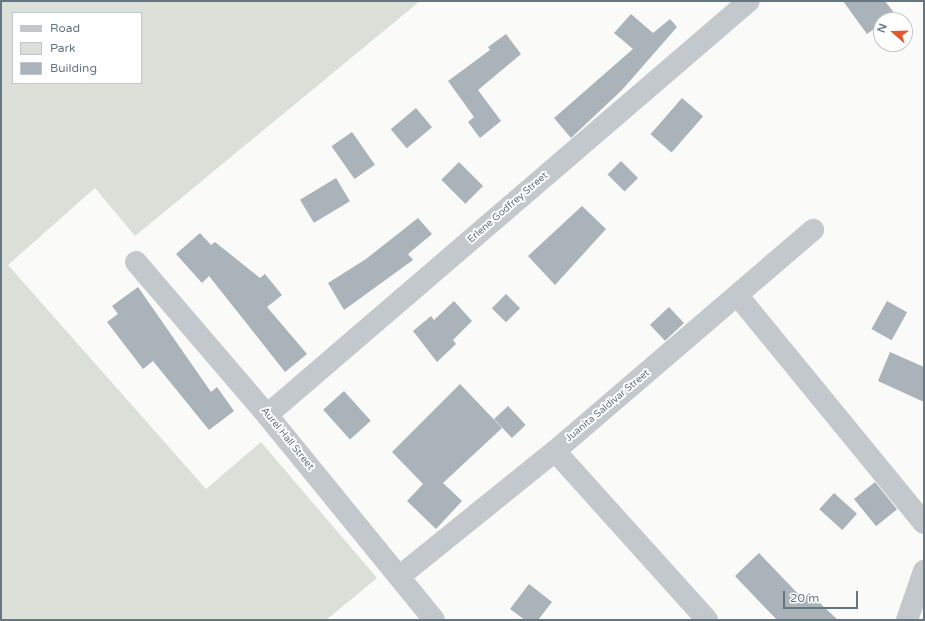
<!DOCTYPE html>
<html>
<head>
<meta charset="utf-8">
<style>
	body { margin:0 }
	#map { position:relative; width:925px; height:621px; overflow:hidden; background:#fafaf8; font-family:"Varela Round",sans-serif }
	div>[style] { position:absolute }
	[style*='--x'] { left:calc(var(--x)*1px); top:calc(var(--y)*1px); width:calc(var(--w)*1px); rotate:calc(var(--a)*1deg) }
	.green>* { inset:0; background:#dadfd7 }
	.building>* { inset:0; background:#aab3b9; transform-origin:0 0 }
	.street>* { height:22px; margin:-11px; padding:0 11px; transform-origin:11px; border-radius:11px; background:#c3c8cc }
	span { translate:-50% -50%; white-space:nowrap; text-align:center; line-height:1.15; -webkit-text-stroke:4px #fff; paint-order:stroke }
	.street-label { font-size:10px; color:#657683 }
	.frame { position:absolute; inset:0; border:2px solid #657683; pointer-events:none }
	.legend { position:absolute; left:12px; top:12px; width:130px; height:72px; box-sizing:border-box; background:#fff; border:1px solid #c1c8cd; margin:0; padding:5px 7px; list-style:none; font-size:12px; color:#657683 }
	.legend li { display:flex; align-items:center; gap:8px; height:20px }
	.legend b { width:20px; border:1px solid #c1c8cd }
	.north { position:absolute; left:873px; top:12px; width:40px; height:40px; box-sizing:border-box; background:#fff; border:1px solid #c1c8cd; border-radius:50%; rotate:290deg; font-size:11px; font-weight:700; line-height:16px; text-align:center; color:#657683 }
	.north::after { content:''; display:block; margin:auto; width:14px; height:18px; background:#e4572e; clip-path:polygon(50% 0,100% 100%,50% 72%,0 100%) }
	.scale { position:absolute; left:783px; top:591px; width:75px; height:18px; box-sizing:border-box; border:2px solid #657683; border-top:0; padding-left:5px; font-size:12px; line-height:14px; white-space:nowrap; color:#657683; -webkit-text-stroke:3px #fff; paint-order:stroke }
</style>
</head>
<body>
<div id="map">
	<div class="green">
		<i style="clip-path:polygon(evenodd,1px 1px,420px 1px,135px 236px,95px 188px,8px 265px,206px 489px,261px 442px,377px 578px,326px 620px,1px 620px,1px 1px,13px 13px,141px 13px,141px 83px,13px 83px,13px 13px)"></i>
	</div>
	<div class="building">
		<i style="clip-path:polygon(843px 1px,885px 1px,895px 14px,881px 20px,881px 24px,867px 34px)"></i>
		<i style="clip-path:polygon(631px 14px,653px 33px,670px 19px,677px 27px,622px 90px,571px 138px,554px 118px,633px 49px,614px 33px)"></i>
		<i style="clip-path:polygon(506px 34px,521px 54px,478px 90px,501px 121px,480px 138px,468px 122px,474px 117px,448px 81px,490px 50px,488px 47px)"></i>
		<i style="left:682px;top:98px;width:28px;height:48px;rotate:41deg"></i>
		<i style="left:416px;top:108px;width:25px;height:33px;rotate:50deg"></i>
		<i style="left:352px;top:132px;width:40px;height:25px;rotate:55deg"></i>
		<i style="left:621px;top:161px;width:24px;height:19px;rotate:45deg"></i>
		<i style="left:459px;top:162px;width:34px;height:25px;rotate:45deg"></i>
		<i style="left:336px;top:178px;width:27px;height:42px;rotate:59deg"></i>
		<i style="clip-path:polygon(582px 206px,606px 229px,555px 285px,528px 256px)"></i>
		<i style="clip-path:polygon(418px 218px,432px 234px,408px 254px,413px 260px,344px 310px,328px 283px,366px 259px)"></i>
		<i style="clip-path:polygon(200px 233px,211px 245px,215px 242px,260px 278px,265px 274px,282px 295px,267px 307px,307px 354px,285px 372px,209px 276px,202px 283px,176px 254px)"></i>
		<i style="clip-path:polygon(138px 287px,211px 392px,217px 387px,234px 411px,209px 430px,153px 361px,143px 369px,107px 322px,118px 314px,112px 306px)"></i>
		<i style="left:506px;top:294px;width:20px;height:20px;rotate:45deg"></i>
		<i style="clip-path:polygon(454px 301px,472px 321px,453px 340px,456px 344px,437px 362px,413px 331px,431px 316px,434px 320px)"></i>
		<i style="left:887px;top:301px;width:23px;height:32px;rotate:29deg"></i>
		<i style="left:669px;top:307px;width:22px;height:26px;rotate:47deg"></i>
		<i style="clip-path:polygon(890px 352px,924px 367px,924px 402px,878px 381px)"></i>
		<i style="clip-path:polygon(460px 384px,502px 428px,443px 483px,462px 501px,436px 529px,407px 501px,423px 484px,392px 452px)"></i>
		<i style="left:344px;top:391px;width:40px;height:28px;rotate:48deg"></i>
		<i style="left:508px;top:406px;width:26px;height:19px;rotate:47deg"></i>
		<i style="left:875px;top:482px;width:35px;height:27px;rotate:51deg"></i>
		<i style="left:834px;top:493px;width:31px;height:22px;rotate:42deg"></i>
		<i style="clip-path:polygon(759px 553px,803px 599px,809px 593px,838px 620px,777px 620px,735px 576px)"></i>
		<i style="clip-path:polygon(529px 584px,552px 602px,538px 620px,525px 620px,510px 609px)"></i>
	</div>
	<div class="street">
		<i style="--x:136;--y:262;--w:201;--a:49.4"></i>
		<i style="--x:267;--y:415;--w:264;--a:50.8"></i>
		<i style="--x:738;--y:296;--w:293;--a:50.7"></i>
		<i style="--x:267;--y:415;--w:635;--a:-40.66"></i>
		<i style="--x:555;--y:451;--w:227;--a:48"></i>
		<i style="--x:400;--y:576;--w:199;--a:-38.9"></i>
		<i style="--x:555;--y:451;--w:340;--a:-40.6"></i>
		<i style="--x:907;--y:620;--w:52;--a:-70.9"></i>
	</div>
	<div class="street-label">
		<span style="left:508px;top:208px;rotate:-41deg">Erlene Godfrey Street</span>
		<span style="left:608px;top:406px;rotate:-40deg">Juanita Saldivar Street</span>
		<span style="left:287px;top:439px;rotate:51deg">Aurel Hall Street</span>
	</div>
	<div class="frame"></div>
	<ul class="legend">
	<li><b style="height:5px;background:#c3c8cc"></b>Road</li>
	<li><b style="height:11px;background:#dadfd7"></b>Park</li>
	<li><b style="height:11px;background:#aab3b9"></b>Building</li>
	</ul>
	<div class="north">N</div>
	<div class="scale">20 m</div>
</div>
</body>
</html>
